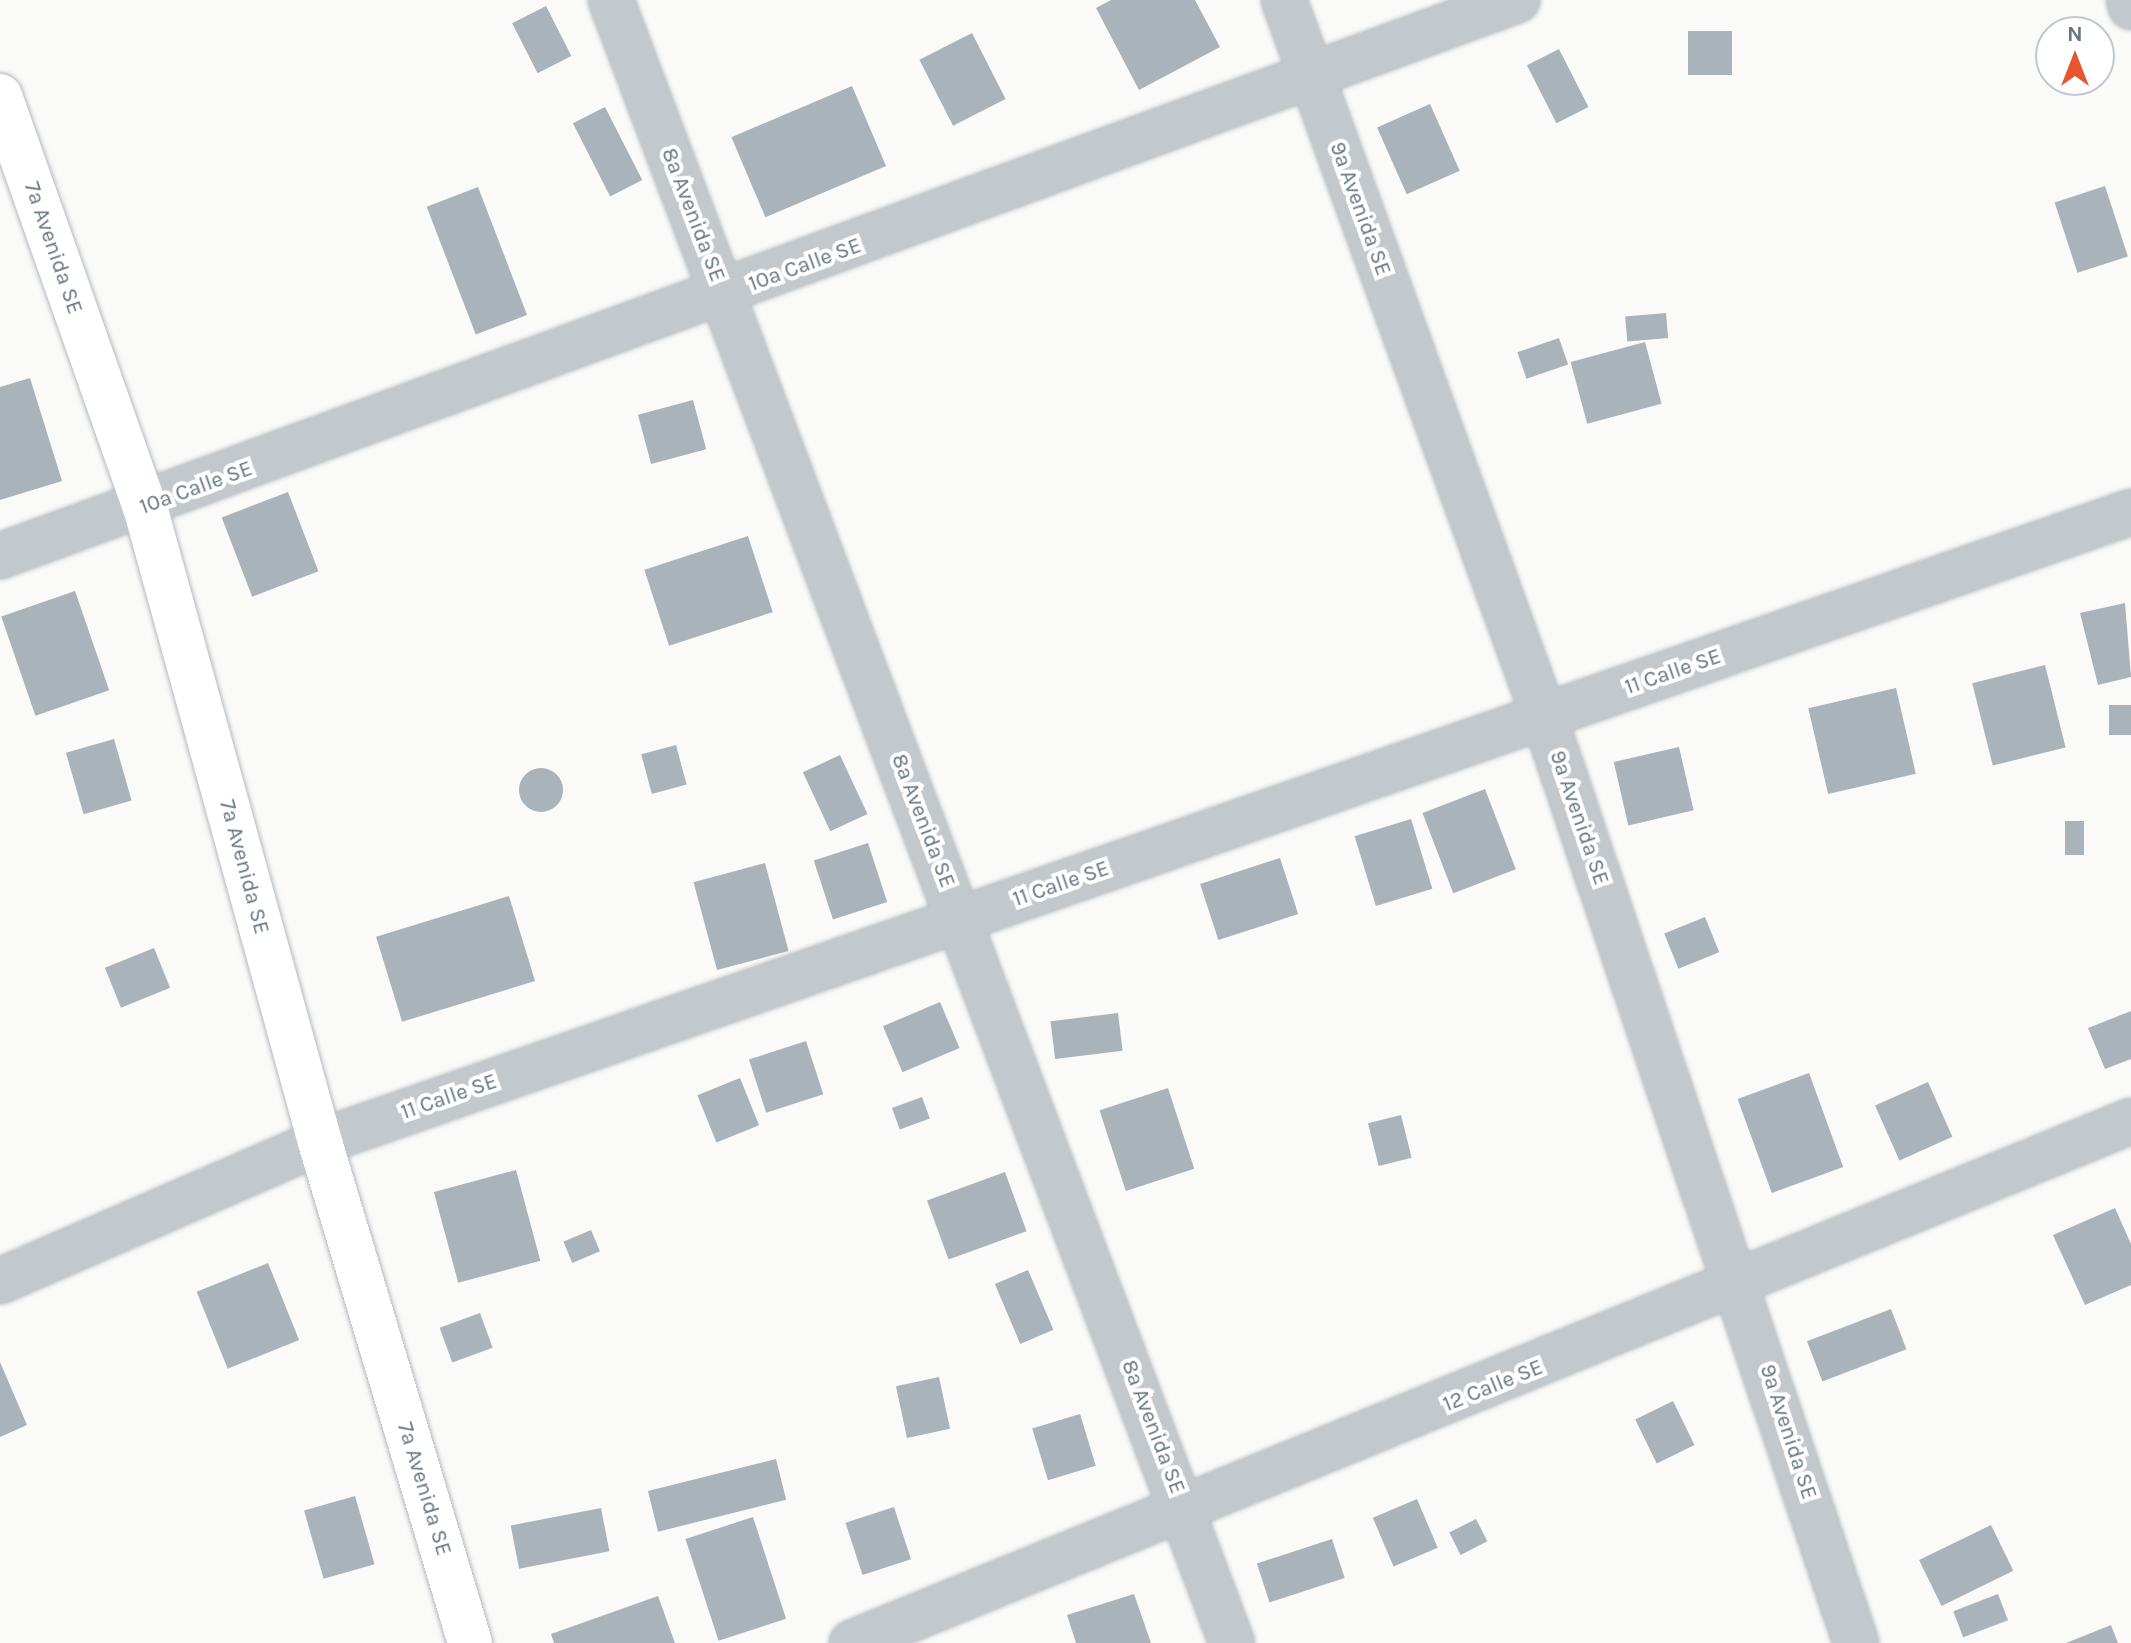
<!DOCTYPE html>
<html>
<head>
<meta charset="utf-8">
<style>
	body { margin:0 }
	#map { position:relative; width:2131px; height:1643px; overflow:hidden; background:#fafaf8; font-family:Karla,sans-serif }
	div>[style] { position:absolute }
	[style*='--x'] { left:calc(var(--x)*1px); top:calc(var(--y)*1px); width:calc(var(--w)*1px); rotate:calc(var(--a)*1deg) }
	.building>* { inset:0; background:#aab3b9; transform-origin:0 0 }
	.round { border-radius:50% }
	.roads { filter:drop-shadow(0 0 2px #b3babf) drop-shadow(0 0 2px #b3babf) }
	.street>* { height:44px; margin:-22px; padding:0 22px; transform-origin:22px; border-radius:22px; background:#c3c8cc }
	.secondary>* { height:44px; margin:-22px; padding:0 22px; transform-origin:22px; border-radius:22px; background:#fff }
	span { translate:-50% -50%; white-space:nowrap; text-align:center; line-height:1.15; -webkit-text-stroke:8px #fff; paint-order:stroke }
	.street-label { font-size:22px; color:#657683 }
	.north { position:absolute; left:2035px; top:16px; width:80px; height:80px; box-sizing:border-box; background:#fff; border:2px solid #c1c8cd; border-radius:50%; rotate:0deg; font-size:22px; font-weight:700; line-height:32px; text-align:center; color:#657683 }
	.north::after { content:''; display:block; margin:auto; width:28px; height:36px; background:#e4572e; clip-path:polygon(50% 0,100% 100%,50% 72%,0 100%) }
</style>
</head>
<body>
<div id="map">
	<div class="building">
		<i style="clip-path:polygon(1111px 0,1195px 0,1220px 47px,1139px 90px,1096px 8px)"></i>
		<i style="left:546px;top:6px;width:56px;height:38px;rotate:63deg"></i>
		<i style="left:1688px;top:31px;width:44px;height:44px"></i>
		<i style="left:972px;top:33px;width:74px;height:59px;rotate:63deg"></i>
		<i style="left:1559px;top:49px;width:65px;height:36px;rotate:63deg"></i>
		<i style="left:852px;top:86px;width:87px;height:131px;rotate:67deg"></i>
		<i style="left:1430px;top:104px;width:73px;height:58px;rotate:66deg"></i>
		<i style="left:605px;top:107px;width:82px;height:36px;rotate:63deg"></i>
		<i style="left:2105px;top:186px;width:74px;height:53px;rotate:72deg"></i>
		<i style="left:478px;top:187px;width:137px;height:55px;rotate:69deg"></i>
		<i style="left:1666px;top:313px;width:25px;height:41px;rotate:85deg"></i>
		<i style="left:1559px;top:338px;width:28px;height:44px;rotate:71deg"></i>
		<i style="left:1645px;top:342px;width:64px;height:77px;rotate:75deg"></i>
		<i style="clip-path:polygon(30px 378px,62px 481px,0 500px,0 387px)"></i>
		<i style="left:693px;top:400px;width:51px;height:57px;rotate:75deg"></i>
		<i style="left:288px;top:492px;width:85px;height:71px;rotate:69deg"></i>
		<i style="left:748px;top:536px;width:80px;height:109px;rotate:72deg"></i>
		<i style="left:75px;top:591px;width:105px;height:78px;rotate:71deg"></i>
		<i style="clip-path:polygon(2125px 603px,2131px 677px,2098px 685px,2080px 613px)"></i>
		<i style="left:2045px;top:665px;width:85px;height:75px;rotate:76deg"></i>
		<i style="left:1896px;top:688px;width:88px;height:90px;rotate:77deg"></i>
		<i style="left:2131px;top:705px;width:30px;height:22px;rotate:90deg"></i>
		<i style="left:114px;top:739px;width:64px;height:50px;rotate:74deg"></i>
		<i style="left:676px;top:745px;width:41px;height:36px;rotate:75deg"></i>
		<i style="left:1679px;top:747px;width:65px;height:67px;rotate:77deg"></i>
		<i style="left:840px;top:755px;width:65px;height:41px;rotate:65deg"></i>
		<i class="round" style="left:519px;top:768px;width:44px;height:44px"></i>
		<i style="left:1485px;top:789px;width:86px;height:67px;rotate:69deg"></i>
		<i style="left:1411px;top:819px;width:73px;height:59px;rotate:73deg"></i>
		<i style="left:2065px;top:821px;width:19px;height:34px"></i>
		<i style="left:868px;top:843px;width:62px;height:57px;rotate:72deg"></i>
		<i style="left:1280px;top:858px;width:59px;height:84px;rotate:72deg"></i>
		<i style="left:765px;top:863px;width:91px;height:74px;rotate:75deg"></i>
		<i style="left:509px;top:896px;width:89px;height:139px;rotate:73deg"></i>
		<i style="left:1705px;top:917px;width:38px;height:44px;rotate:68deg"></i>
		<i style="left:154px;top:948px;width:43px;height:53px;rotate:68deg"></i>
		<i style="left:940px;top:1002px;width:50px;height:62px;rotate:67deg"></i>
		<i style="clip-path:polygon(2131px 1011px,2131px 1059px,2105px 1069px,2088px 1028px)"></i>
		<i style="left:1118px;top:1013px;width:38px;height:68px;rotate:83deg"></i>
		<i style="left:806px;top:1041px;width:56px;height:60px;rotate:72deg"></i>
		<i style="left:1809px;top:1073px;width:100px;height:76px;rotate:70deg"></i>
		<i style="left:740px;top:1078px;width:51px;height:46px;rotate:68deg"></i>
		<i style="left:1928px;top:1082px;width:60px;height:58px;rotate:66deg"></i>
		<i style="left:1168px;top:1088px;width:85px;height:72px;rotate:72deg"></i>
		<i style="left:922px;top:1097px;width:23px;height:32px;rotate:70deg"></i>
		<i style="left:1401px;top:1115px;width:44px;height:34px;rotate:76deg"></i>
		<i style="left:516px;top:1170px;width:94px;height:85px;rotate:75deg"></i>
		<i style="left:1005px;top:1172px;width:63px;height:83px;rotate:70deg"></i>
		<i style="clip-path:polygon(2115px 1208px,2131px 1244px,2131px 1285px,2085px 1305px,2053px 1235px)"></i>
		<i style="left:591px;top:1230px;width:23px;height:30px;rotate:67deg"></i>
		<i style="left:268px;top:1263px;width:83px;height:77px;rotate:68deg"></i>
		<i style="left:1028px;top:1270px;width:65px;height:36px;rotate:67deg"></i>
		<i style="left:1891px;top:1309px;width:43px;height:90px;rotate:69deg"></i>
		<i style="left:480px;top:1313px;width:37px;height:43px;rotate:70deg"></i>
		<i style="clip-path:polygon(0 1362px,27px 1425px,0 1437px)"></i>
		<i style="left:939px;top:1377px;width:53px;height:44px;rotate:78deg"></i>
		<i style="left:1673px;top:1401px;width:49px;height:42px;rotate:64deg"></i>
		<i style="left:1080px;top:1414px;width:54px;height:50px;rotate:73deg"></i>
		<i style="left:776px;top:1459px;width:42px;height:132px;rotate:76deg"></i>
		<i style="left:355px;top:1496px;width:71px;height:53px;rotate:74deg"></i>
		<i style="left:1417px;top:1499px;width:53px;height:48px;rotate:67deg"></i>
		<i style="left:894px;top:1507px;width:55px;height:51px;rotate:72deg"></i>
		<i style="left:601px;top:1508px;width:44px;height:92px;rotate:79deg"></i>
		<i style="left:753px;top:1517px;width:107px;height:71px;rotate:72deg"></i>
		<i style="left:1476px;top:1519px;width:25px;height:30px;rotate:63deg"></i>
		<i style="left:1991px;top:1525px;width:51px;height:80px;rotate:64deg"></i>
		<i style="left:1332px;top:1539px;width:41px;height:79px;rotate:72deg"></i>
		<i style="clip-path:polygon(1134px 1594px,1151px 1643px,1076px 1643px,1067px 1615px)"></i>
		<i style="left:1998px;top:1594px;width:28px;height:48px;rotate:69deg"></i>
		<i style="clip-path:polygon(658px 1596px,675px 1643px,554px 1643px,551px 1634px)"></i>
		<i style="clip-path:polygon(2111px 1625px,2118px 1643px,2066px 1643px)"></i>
	</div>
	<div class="roads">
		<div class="street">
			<i style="--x:611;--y:0;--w:1756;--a:69.3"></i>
			<i style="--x:1284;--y:0;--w:762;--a:70.04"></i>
			<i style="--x:1544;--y:716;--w:978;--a:71.4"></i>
			<i style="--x:2129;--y:0;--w:7;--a:74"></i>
			<i style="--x:0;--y:556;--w:1616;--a:-20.13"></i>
			<i style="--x:0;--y:1281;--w:349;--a:-23.5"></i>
			<i style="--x:320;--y:1142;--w:1917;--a:-19.18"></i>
			<i style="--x:852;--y:1643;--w:1381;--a:-22.2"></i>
		</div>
		<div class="secondary">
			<i style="--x:0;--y:96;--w:436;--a:70.6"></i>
			<i style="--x:145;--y:507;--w:659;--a:74.59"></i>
			<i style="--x:320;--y:1142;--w:523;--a:73.33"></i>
		</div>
	</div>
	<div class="street-label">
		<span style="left:1360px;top:209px;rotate:70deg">9a Avenida SE</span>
		<span style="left:693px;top:215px;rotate:69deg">8a Avenida SE</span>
		<span style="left:53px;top:248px;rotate:71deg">7a Avenida SE</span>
		<span style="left:805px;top:265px;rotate:-20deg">10a Calle SE</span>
		<span style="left:196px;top:488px;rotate:-20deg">10a Calle SE</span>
		<span style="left:1673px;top:672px;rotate:-19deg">11 Calle SE</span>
		<span style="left:1579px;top:818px;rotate:71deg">9a Avenida SE</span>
		<span style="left:923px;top:821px;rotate:69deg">8a Avenida SE</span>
		<span style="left:244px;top:867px;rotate:75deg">7a Avenida SE</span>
		<span style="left:1061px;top:884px;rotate:-19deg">11 Calle SE</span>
		<span style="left:449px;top:1097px;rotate:-19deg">11 Calle SE</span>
		<span style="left:1493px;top:1386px;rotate:-22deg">12 Calle SE</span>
		<span style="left:1153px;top:1427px;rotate:69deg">8a Avenida SE</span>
		<span style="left:1788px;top:1432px;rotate:72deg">9a Avenida SE</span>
		<span style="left:424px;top:1489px;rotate:73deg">7a Avenida SE</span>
	</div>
	<div class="north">N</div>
</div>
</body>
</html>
